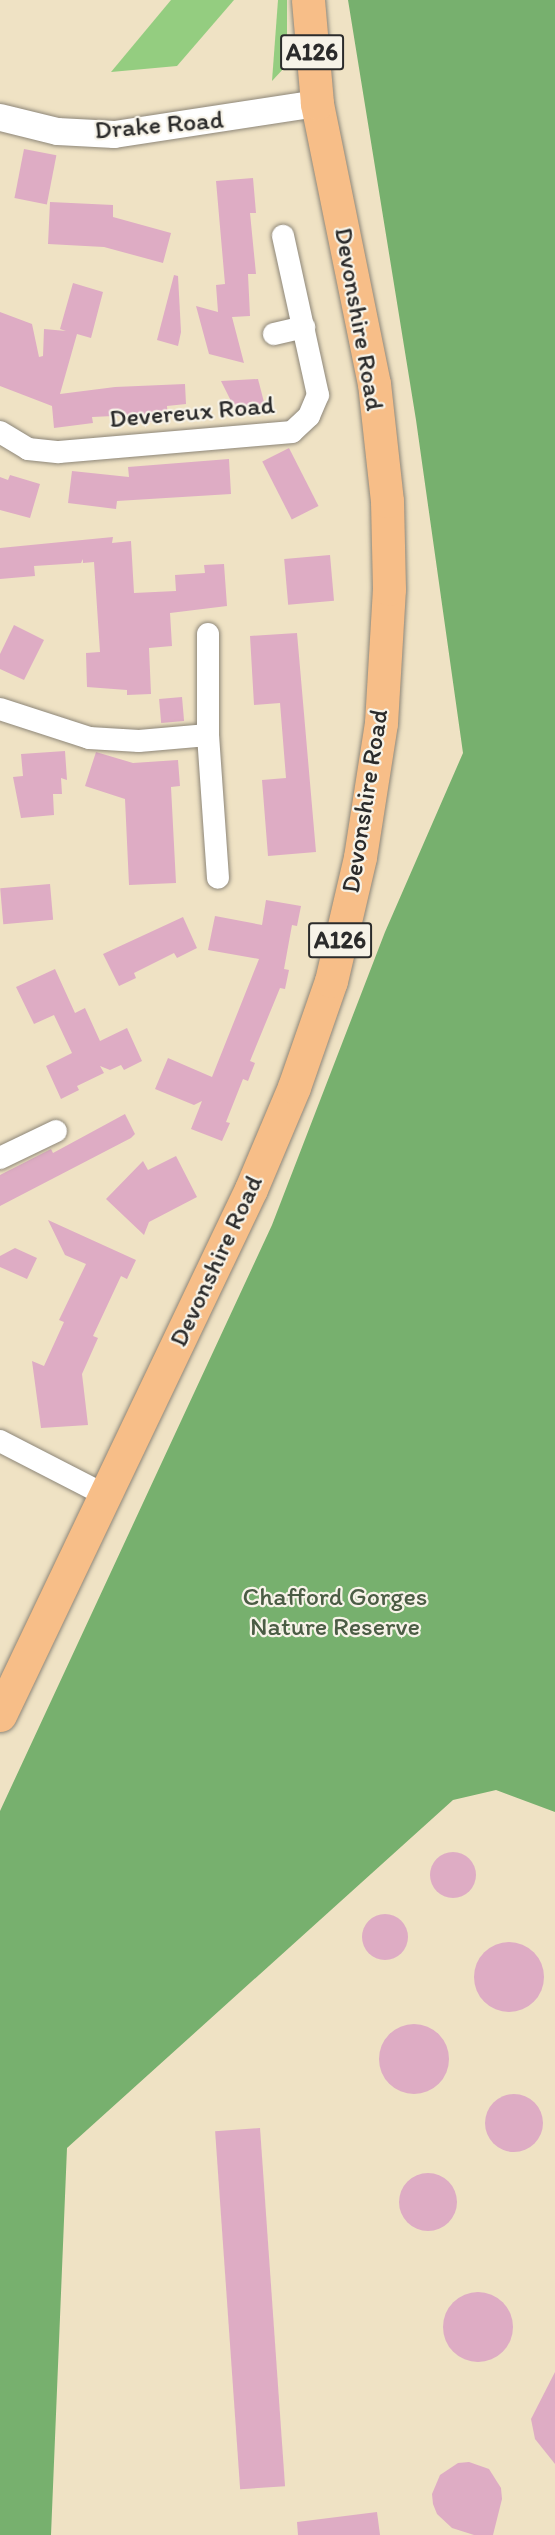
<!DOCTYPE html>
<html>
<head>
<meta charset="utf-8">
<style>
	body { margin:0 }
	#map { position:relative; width:555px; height:2535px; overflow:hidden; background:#efe2c4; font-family:Itim,sans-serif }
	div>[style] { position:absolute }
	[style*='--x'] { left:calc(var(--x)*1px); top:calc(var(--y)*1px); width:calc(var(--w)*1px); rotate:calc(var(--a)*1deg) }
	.green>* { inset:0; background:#94cd80 }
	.forest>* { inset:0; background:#77b06e }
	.building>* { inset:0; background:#deacc4; transform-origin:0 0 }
	.round { border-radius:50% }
	.roads { filter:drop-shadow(0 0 2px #8d8678) drop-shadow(0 0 2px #8d8678) }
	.minor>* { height:22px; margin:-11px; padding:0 11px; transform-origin:11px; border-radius:11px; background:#fff }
	.tertiary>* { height:27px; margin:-13.5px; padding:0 13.5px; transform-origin:13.5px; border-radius:13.5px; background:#fff }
	.primary>* { height:33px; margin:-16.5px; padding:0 16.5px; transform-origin:16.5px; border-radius:16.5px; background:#f7be88 }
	span { translate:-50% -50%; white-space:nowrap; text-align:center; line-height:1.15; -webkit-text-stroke:4.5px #f7f3e8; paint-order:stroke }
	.shield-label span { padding:2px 4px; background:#f7f3e8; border:2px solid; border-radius:4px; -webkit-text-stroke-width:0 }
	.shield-label { font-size:24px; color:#2b2b2b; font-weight:700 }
	.street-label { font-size:26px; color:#2b2b2b }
	.park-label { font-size:26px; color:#4a5c44 }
</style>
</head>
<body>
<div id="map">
	<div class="green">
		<i style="clip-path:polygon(171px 0,234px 0,177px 66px,111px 72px)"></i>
		<i style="clip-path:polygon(278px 0,287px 0,287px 55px,285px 67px,272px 81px)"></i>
	</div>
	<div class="forest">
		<i style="clip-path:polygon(348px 0,555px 0,555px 1812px,496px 1790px,453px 1800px,67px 2148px,51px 2535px,0 2535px,0 1811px,272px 1225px,385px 932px,463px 753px,416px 420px)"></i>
	</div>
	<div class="building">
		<i style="left:24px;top:149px;width:33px;height:50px;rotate:11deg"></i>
		<i style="clip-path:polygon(253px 178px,256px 213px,250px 213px,256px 274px,248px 274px,250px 316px,232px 317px,244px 363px,209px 354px,196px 306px,218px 312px,216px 285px,225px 284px,216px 181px)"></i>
		<i style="clip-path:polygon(50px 202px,113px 205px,113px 217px,171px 233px,163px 263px,104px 247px,48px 244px)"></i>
		<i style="clip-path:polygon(174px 275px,178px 276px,181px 332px,178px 346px,157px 340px)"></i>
		<i style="clip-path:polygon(73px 283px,103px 292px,91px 338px,77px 334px,60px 394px,115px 387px,185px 384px,186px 404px,167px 406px,168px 421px,134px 423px,134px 415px,92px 417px,93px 423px,54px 428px,52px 406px,0 386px,0 312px,32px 324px,39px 357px,43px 356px,44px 329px,66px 331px,60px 329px)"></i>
		<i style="clip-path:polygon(258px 379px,266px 410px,239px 417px,221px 381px)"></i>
		<i style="left:289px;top:448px;width:65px;height:30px;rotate:63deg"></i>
		<i style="clip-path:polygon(229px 459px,231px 494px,117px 501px,116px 509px,68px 503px,72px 471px,129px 477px,128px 467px)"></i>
		<i style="clip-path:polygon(10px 475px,40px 484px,30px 518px,0 510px,0 477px,8px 480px)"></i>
		<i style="clip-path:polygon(113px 537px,112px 543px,131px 541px,134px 593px,176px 591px,175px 575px,205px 573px,204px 565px,224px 564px,227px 606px,170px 613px,172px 646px,149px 648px,151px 694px,127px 695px,127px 690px,87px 687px,86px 653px,100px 652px,94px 562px,83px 563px,83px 559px,81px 563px,34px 566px,35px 576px,0 579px,0 548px)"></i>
		<i style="left:330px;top:555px;width:46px;height:46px;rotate:85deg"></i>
		<i style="clip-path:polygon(14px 625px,44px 640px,24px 680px,0 669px,0 654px)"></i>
		<i style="clip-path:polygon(297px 633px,316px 852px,268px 856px,262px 780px,286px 778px,280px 703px,254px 705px,250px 636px)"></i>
		<i style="left:182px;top:697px;width:24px;height:23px;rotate:85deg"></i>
		<i style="clip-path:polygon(65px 751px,67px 780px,61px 778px,62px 794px,53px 794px,54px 815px,21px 818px,13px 777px,23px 776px,21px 754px)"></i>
		<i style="clip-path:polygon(96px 752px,133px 763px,178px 760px,180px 786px,171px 787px,176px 883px,129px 885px,125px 799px,85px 786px)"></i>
		<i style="left:50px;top:884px;width:36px;height:50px;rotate:85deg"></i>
		<i style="clip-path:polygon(266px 900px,301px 906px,297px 926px,292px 925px,284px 969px,289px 970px,285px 989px,280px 988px,250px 1061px,255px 1063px,248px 1081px,243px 1079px,226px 1122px,230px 1123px,222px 1141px,191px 1129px,202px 1101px,194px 1105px,155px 1089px,168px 1058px,212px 1077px,259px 959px,208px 950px,215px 916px,262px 925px)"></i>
		<i style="clip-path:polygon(183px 917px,197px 948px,177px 958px,174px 953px,134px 973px,136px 978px,119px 986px,103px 954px)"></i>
		<i style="clip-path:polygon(55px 969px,75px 1013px,85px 1008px,100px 1041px,127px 1028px,142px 1061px,124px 1070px,121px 1065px,110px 1070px,100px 1066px,104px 1073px,77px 1086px,79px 1090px,61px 1099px,46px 1066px,72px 1053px,54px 1015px,34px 1024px,16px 987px)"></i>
		<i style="clip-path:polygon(125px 1114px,135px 1134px,131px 1138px,0 1206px,0 1175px,51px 1149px,53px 1153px)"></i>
		<i style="clip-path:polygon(176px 1156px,197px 1197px,149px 1222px,144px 1235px,106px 1199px,143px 1161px,148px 1170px)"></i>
		<i style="clip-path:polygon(48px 1220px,136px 1260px,127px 1279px,121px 1276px,93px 1336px,98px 1338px,82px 1374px,88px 1425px,41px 1428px,32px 1361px,44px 1366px,64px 1322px,59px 1320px,86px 1264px,65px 1255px)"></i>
		<i style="clip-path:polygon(15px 1248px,37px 1258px,27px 1279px,0 1267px,0 1256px)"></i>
		<i class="round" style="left:430px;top:1852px;width:46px;height:46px"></i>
		<i class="round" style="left:362px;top:1914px;width:46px;height:46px"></i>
		<i class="round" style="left:474px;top:1942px;width:70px;height:70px"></i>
		<i class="round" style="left:379px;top:2024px;width:70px;height:70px"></i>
		<i class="round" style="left:485px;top:2094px;width:58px;height:58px"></i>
		<i style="left:260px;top:2128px;width:359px;height:45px;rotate:86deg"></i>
		<i class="round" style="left:399px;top:2173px;width:58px;height:58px"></i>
		<i class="round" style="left:443px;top:2292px;width:70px;height:70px"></i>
		<i style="clip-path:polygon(555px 2372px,555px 2464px,535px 2439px,531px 2419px)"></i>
		<i style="clip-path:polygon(469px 2462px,489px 2469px,501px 2488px,502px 2499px,493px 2535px,474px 2535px,452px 2528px,437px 2514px,433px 2504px,432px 2494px,440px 2475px,458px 2463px)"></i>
		<i style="clip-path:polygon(377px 2512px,380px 2535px,298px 2535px,297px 2522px)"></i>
	</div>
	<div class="roads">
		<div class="minor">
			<i style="--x:274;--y:334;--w:31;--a:-13"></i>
			<i style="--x:0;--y:432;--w:33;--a:31"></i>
			<i style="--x:28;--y:449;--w:31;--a:6"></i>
			<i style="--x:59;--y:452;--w:234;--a:-4.9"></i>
			<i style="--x:292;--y:432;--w:23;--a:-43"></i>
			<i style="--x:309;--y:416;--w:23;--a:-67"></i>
			<i style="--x:318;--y:395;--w:163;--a:-102.4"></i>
			<i style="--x:208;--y:634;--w:101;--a:90"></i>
			<i style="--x:208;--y:735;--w:143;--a:86"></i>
			<i style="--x:0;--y:709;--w:94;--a:18"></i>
			<i style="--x:89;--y:738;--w:50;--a:3.4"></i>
			<i style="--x:139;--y:741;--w:69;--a:-5"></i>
			<i style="--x:0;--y:1158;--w:62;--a:-25.7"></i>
			<i style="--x:0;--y:1441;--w:118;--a:27.2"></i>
		</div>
		<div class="tertiary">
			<i style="--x:0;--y:117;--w:59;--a:13.8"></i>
			<i style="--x:57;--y:131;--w:57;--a:3"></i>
			<i style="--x:114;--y:134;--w:205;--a:-8.7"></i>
		</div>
		<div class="primary">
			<i style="--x:0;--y:1715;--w:583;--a:-64.49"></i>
			<i style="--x:251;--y:1189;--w:111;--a:-67.1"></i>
			<i style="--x:294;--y:1087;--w:112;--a:-70.8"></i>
			<i style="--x:331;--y:981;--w:127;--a:-76.8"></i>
			<i style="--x:360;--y:857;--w:136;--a:-81.1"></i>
			<i style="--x:381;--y:723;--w:134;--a:-86.6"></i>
			<i style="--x:389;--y:589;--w:88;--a:-91.3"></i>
			<i style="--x:387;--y:501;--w:118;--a:-96.3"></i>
			<i style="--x:374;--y:384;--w:287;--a:-101.5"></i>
			<i style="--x:317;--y:103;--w:103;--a:-95"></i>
		</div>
	</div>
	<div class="shield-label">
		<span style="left:312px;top:52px">A126</span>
		<span style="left:340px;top:940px">A126</span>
	</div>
	<div class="street-label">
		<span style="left:159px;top:125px;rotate:-5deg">Drake Road</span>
		<span style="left:359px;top:319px;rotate:80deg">Devonshire Road</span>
		<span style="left:192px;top:412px;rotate:-5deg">Devereux Road</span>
		<span style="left:365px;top:801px;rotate:-81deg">Devonshire Road</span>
		<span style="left:216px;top:1261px;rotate:-65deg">Devonshire Road</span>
	</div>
	<div class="park-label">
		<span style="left:335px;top:1612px">Chafford Gorges<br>Nature Reserve</span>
	</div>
</div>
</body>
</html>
